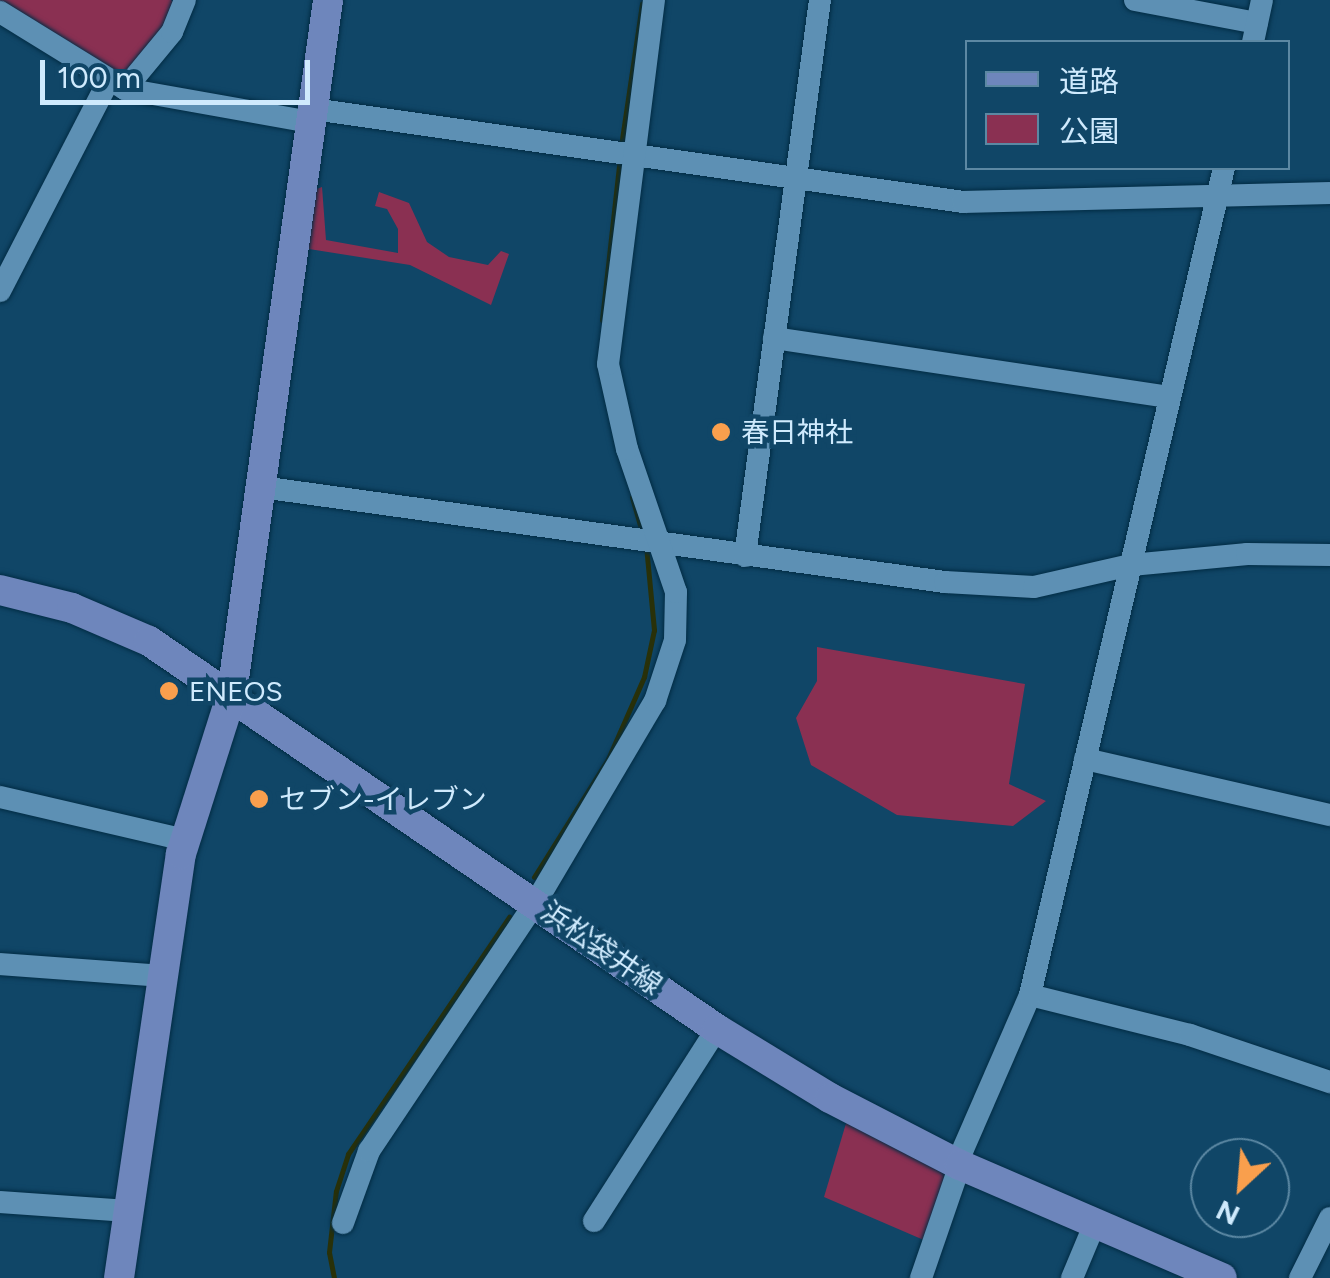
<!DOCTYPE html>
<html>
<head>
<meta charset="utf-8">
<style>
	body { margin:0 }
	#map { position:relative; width:1330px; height:1278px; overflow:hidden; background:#104667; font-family:Figtree,"Noto Sans JP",sans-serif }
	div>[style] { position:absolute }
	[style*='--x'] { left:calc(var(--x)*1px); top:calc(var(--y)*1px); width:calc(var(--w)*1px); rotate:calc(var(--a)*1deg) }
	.green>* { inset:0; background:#8a3052 }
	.stream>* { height:5px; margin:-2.5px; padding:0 2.5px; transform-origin:2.5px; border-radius:2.5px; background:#293109 }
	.roads { filter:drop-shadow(0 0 2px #022c44) drop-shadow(0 0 2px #022c44) }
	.street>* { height:22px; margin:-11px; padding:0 11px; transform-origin:11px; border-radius:11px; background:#5d90b4 }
	.secondary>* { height:30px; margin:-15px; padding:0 15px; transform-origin:15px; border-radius:15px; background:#6e86bc }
	.dots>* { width:28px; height:28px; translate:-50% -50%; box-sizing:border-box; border:5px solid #104667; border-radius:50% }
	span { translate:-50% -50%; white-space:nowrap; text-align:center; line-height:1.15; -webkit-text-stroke:9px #104667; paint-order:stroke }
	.poi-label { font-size:28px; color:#cfeafd }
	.left { translate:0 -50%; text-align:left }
	.street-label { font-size:28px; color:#cfeafd }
	.legend { position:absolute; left:965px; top:40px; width:325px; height:130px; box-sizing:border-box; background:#104667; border:2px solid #5c88a3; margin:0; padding:12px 18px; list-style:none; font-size:30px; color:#cfeafd }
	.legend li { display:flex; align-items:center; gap:20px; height:50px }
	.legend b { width:50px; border:2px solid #5c88a3 }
	.north { position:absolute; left:1190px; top:1138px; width:100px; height:100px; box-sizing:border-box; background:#104667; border:2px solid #5c88a3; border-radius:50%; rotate:206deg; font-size:28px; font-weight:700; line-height:40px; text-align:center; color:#cfeafd }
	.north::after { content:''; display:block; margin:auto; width:35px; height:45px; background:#f99f4d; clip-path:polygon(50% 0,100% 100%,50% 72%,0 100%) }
	.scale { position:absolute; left:40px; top:60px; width:270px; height:45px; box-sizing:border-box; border:5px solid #cfeafd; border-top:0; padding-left:12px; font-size:30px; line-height:35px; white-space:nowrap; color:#cfeafd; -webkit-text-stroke:8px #104667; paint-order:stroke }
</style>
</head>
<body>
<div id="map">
	<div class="green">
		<i style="clip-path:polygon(0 0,171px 0,182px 10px,125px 89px,0 10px)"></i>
		<i style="clip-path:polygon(322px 187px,326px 240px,398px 253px,398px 229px,387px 209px,375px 206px,379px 192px,409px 203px,427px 242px,449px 257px,488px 265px,501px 251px,509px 254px,491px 305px,410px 265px,309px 249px,311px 191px)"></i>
		<i style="clip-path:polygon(817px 647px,1025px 684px,1009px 784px,1046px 801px,1013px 826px,897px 815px,811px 765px,796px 718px,817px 681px)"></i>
		<i style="clip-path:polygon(850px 1110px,960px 1165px,933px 1244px,824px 1197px)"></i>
	</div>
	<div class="stream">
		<i style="--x:621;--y:146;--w:144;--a:-81.6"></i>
		<i style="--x:602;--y:320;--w:164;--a:-83.7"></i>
		<i style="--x:632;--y:497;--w:40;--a:74"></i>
		<i style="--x:534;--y:877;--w:139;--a:-57.9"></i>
		<i style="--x:608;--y:759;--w:90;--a:-66.3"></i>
		<i style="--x:644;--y:677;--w:48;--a:-78"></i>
		<i style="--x:654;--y:630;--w:85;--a:-95.4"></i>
		<i style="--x:334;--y:1278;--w:26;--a:-101"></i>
		<i style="--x:329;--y:1252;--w:61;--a:-83.5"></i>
		<i style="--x:336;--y:1191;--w:39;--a:-72"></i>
		<i style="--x:348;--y:1154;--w:287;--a:-55.8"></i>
	</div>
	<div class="roads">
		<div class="street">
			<i style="--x:1135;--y:0;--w:124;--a:10.7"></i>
			<i style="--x:0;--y:12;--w:147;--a:31.6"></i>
			<i style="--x:125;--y:89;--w:189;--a:10.1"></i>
			<i style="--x:1253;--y:42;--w:43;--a:-77.9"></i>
			<i style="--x:125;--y:89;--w:74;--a:-50.5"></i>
			<i style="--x:172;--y:32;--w:35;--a:-68"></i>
			<i style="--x:313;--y:109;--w:657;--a:8.14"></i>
			<i style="--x:963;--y:202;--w:367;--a:-1.4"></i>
			<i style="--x:0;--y:291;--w:235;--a:-62.7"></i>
			<i style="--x:774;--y:338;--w:400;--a:8.5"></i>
			<i style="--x:261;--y:487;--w:691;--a:7.91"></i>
			<i style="--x:945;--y:582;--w:89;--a:3.2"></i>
			<i style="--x:1034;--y:587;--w:99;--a:-12.8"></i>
			<i style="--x:1131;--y:565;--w:117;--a:-5.4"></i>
			<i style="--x:1247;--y:554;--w:83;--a:0.7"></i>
			<i style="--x:745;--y:556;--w:561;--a:-82.32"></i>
			<i style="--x:1085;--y:759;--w:251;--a:12.9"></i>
			<i style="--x:0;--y:797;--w:190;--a:13.1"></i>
			<i style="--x:0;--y:964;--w:163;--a:4.2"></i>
			<i style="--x:1030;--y:995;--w:165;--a:14"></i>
			<i style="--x:1190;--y:1035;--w:148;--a:18.6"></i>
			<i style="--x:957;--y:1163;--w:183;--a:-66.5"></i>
			<i style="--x:1030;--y:995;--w:849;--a:-76.8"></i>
			<i style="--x:0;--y:1202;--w:128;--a:4"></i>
			<i style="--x:594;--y:1221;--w:228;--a:-57.4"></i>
			<i style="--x:343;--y:1223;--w:77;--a:-70.1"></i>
			<i style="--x:369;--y:1151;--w:300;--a:-56.2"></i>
			<i style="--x:536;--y:902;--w:234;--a:-59.4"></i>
			<i style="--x:655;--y:701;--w:64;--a:-71.8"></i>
			<i style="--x:675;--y:640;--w:48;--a:-88.8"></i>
			<i style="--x:676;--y:592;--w:151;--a:-108.9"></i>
			<i style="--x:627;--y:449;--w:87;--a:-102.6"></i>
			<i style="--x:608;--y:364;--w:367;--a:-82.8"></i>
			<i style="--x:921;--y:1278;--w:120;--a:-71"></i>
			<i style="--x:1072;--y:1278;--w:60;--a:-67.3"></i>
			<i style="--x:1300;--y:1278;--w:67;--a:-63.4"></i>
		</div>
		<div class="secondary">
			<i style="--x:0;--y:590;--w:74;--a:14"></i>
			<i style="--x:72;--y:608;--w:84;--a:23.2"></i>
			<i style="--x:149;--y:641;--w:688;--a:34.34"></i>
			<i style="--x:717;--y:1029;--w:132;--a:31.4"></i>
			<i style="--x:830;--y:1098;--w:146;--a:27.3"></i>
			<i style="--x:960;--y:1165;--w:285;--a:23.3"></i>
			<i style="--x:119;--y:1278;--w:429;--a:-81.7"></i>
			<i style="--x:181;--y:854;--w:169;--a:-72.4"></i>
			<i style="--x:232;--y:693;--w:700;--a:-82.11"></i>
		</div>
	</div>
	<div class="dots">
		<i style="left:721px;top:432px;background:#f99f4d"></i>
		<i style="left:169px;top:691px;background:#f99f4d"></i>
		<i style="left:259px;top:799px;background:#f99f4d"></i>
	</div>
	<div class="poi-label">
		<span class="left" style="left:741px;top:432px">春日神社</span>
		<span class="left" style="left:189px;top:691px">ENEOS</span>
		<span class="left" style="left:279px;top:799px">セブン-イレブン</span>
	</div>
	<div class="street-label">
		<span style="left:602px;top:948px;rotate:35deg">浜松袋井線</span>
	</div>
	<ul class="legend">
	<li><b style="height:12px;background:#6e86bc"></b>道路</li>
	<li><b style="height:28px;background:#8a3052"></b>公園</li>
	</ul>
	<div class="north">N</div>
	<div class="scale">100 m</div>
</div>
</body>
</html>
